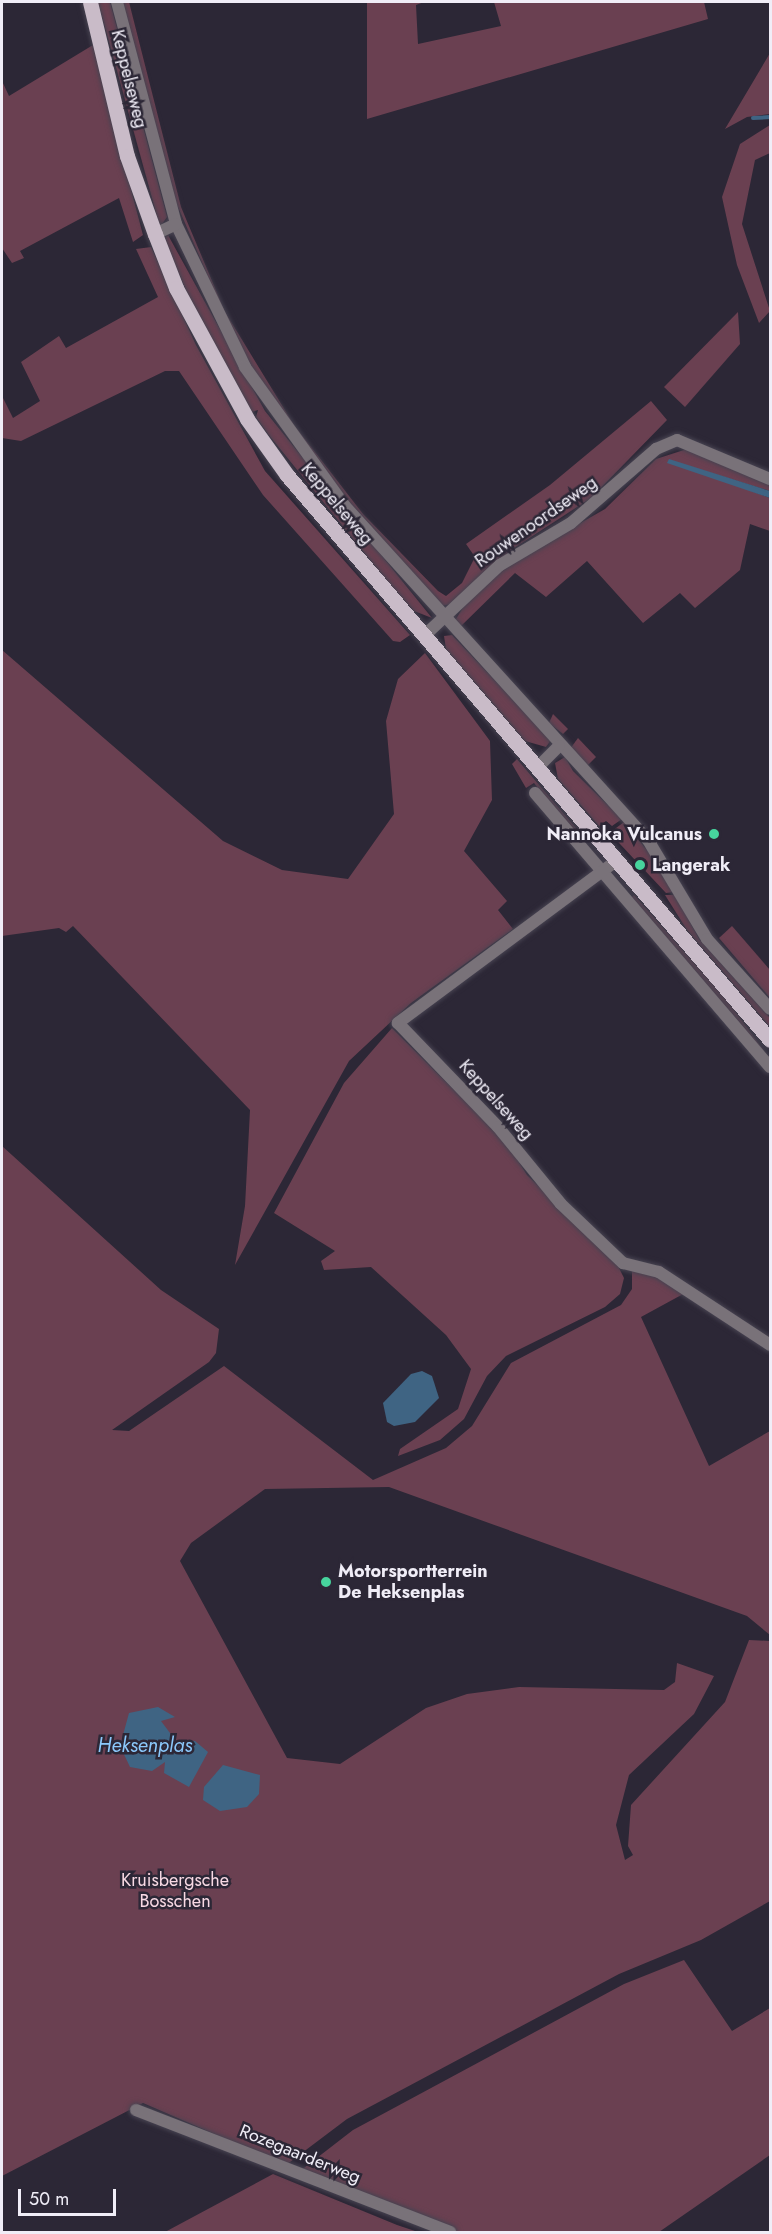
<!DOCTYPE html>
<html>
<head>
<meta charset="utf-8">
<style>
	body { margin:0 }
	#map { position:relative; width:772px; height:2234px; overflow:hidden; background:#2c2736; font-family:Jost,sans-serif }
	div>[style] { position:absolute }
	[style*='--x'] { left:calc(var(--x)*1px); top:calc(var(--y)*1px); width:calc(var(--w)*1px); rotate:calc(var(--a)*1deg) }
	.green>* { inset:0; background:#6a4051 }
	.water>* { inset:0; background:#3f6483 }
	.stream>* { height:4px; margin:-2px; padding:0 2px; transform-origin:2px; border-radius:2px; background:#3f6483 }
	.roads { filter:drop-shadow(0 0 2px #474351) drop-shadow(0 0 2px #474351) }
	.minor>* { height:12px; margin:-6px; padding:0 6px; transform-origin:6px; border-radius:6px; background:#797279 }
	.primary>* { height:15px; margin:-7.5px; padding:0 7.5px; transform-origin:7.5px; border-radius:7.5px; background:#c9bbc8 }
	.dots>* { width:16px; height:16px; translate:-50% -50%; box-sizing:border-box; border:3px solid #2c2736; border-radius:50% }
	span { translate:-50% -50%; white-space:nowrap; text-align:center; line-height:1.15; -webkit-text-stroke:5px #2c2736; paint-order:stroke }
	.street-label { font-size:18px; color:#f0edf7 }
	.poi-label { font-size:18px; color:#f0edf7; font-weight:700 }
	.right { translate:-100% -50%; text-align:right }
	.left { translate:0 -50%; text-align:left }
	.park-label { font-size:18px; color:#f8d9e4 }
	.water-label { font-size:20px; color:#8bc8fb; font-style:italic }
	.frame { position:absolute; inset:0; border:3px solid #f0edf7; pointer-events:none }
	.scale { position:absolute; left:18px; top:2189px; width:98px; height:27px; box-sizing:border-box; border:3px solid #f0edf7; border-top:0; padding-left:8px; font-size:18px; line-height:21px; white-space:nowrap; color:#f0edf7; -webkit-text-stroke:4px #2c2736; paint-order:stroke }
</style>
</head>
<body>
<div id="map">
	<div class="green">
		<i style="clip-path:polygon(98px 2px,110px 2px,167px 217px,160px 227px)"></i>
		<i style="clip-path:polygon(122px 2px,129px 2px,181px 207px,225px 312px,294px 425px,363px 514px,438px 591px,446px 596px,462px 583px,475px 557px,466px 544px,550px 485px,651px 401px,667px 420px,591px 498px,511px 550px,451px 604px,441px 606px,354px 511px,271px 399px,234px 337px,172px 193px)"></i>
		<i style="clip-path:polygon(367px 2px,424px 2px,416px 5px,418px 44px,501px 26px,494px 2px,704px 2px,708px 19px,367px 119px)"></i>
		<i style="clip-path:polygon(93px 45px,143px 235px,133px 242px,119px 198px,20px 251px,24px 258px,12px 263px,2px 248px,2px 81px,9px 96px)"></i>
		<i style="clip-path:polygon(770px 53px,770px 114px,747px 117px,725px 129px)"></i>
		<i style="clip-path:polygon(770px 125px,770px 153px,755px 160px,742px 224px,770px 311px,759px 323px,737px 265px,722px 197px,740px 144px)"></i>
		<i style="clip-path:polygon(168px 235px,265px 411px,432px 618px,414px 611px,388px 582px,268px 434px,256px 417px,258px 410px,252px 412px,194px 309px,164px 238px)"></i>
		<i style="clip-path:polygon(151px 247px,196px 345px,265px 471px,410px 635px,400px 642px,393px 641px,263px 495px,179px 371px,165px 371px,21px 441px,2px 438px,2px 396px,13px 418px,40px 401px,21px 362px,59px 336px,66px 348px,158px 297px,136px 249px)"></i>
		<i style="clip-path:polygon(738px 312px,740px 344px,685px 407px,664px 387px)"></i>
		<i style="clip-path:polygon(687px 449px,770px 484px,770px 491px,669px 460px,770px 498px,770px 531px,750px 524px,740px 570px,695px 608px,680px 593px,643px 623px,587px 561px,546px 597px,515px 573px,460px 627px,501px 669px,454px 622px,469px 598px,512px 562px,605px 509px,656px 459px)"></i>
		<i style="clip-path:polygon(452px 635px,551px 740px,546px 747px,525px 741px,446px 649px,444px 636px)"></i>
		<i style="clip-path:polygon(2px 650px,223px 841px,282px 870px,348px 879px,394px 814px,386px 721px,398px 679px,425px 653px,490px 741px,492px 800px,464px 851px,507px 901px,498px 910px,513px 929px,411px 1003px,349px 1061px,235px 1265px,245px 1206px,250px 1110px,73px 926px,66px 932px,59px 928px,2px 936px)"></i>
		<i style="clip-path:polygon(553px 714px,568px 729px,563px 734px,549px 723px)"></i>
		<i style="clip-path:polygon(578px 738px,596px 757px,588px 765px,570px 749px)"></i>
		<i style="clip-path:polygon(565px 757px,573px 771px,622px 819px,612px 826px,606px 821px,599px 826px,558px 779px,555px 763px)"></i>
		<i style="clip-path:polygon(517px 759px,581px 834px,577px 837px,534px 783px,526px 788px,512px 764px)"></i>
		<i style="clip-path:polygon(624px 822px,650px 854px,673px 892px,666px 893px,605px 828px,612px 831px)"></i>
		<i style="clip-path:polygon(634px 895px,726px 999px,770px 1059px,631px 898px)"></i>
		<i style="clip-path:polygon(665px 895px,675px 895px,699px 939px,770px 1018px,770px 1027px,687px 930px)"></i>
		<i style="clip-path:polygon(732px 926px,770px 970px,770px 998px,719px 938px)"></i>
		<i style="clip-path:polygon(392px 1028px,506px 1142px,527px 1175px,615px 1260px,624px 1278px,620px 1294px,605px 1307px,506px 1356px,487px 1376px,464px 1419px,440px 1440px,398px 1456px,400px 1449px,458px 1409px,471px 1369px,446px 1335px,371px 1267px,324px 1270px,321px 1261px,335px 1251px,274px 1213px,344px 1083px)"></i>
		<i style="clip-path:polygon(2px 1146px,161px 1290px,219px 1329px,216px 1353px,209px 1362px,112px 1430px,129px 1431px,224px 1366px,373px 1480px,446px 1448px,472px 1426px,511px 1363px,621px 1305px,632px 1289px,632px 1269px,656px 1275px,685px 1293px,641px 1317px,709px 1466px,770px 1431px,770px 1635px,747px 1616px,389px 1487px,265px 1489px,191px 1543px,180px 1561px,287px 1758px,340px 1764px,426px 1708px,467px 1694px,519px 1687px,664px 1690px,675px 1682px,677px 1663px,714px 1676px,694px 1714px,629px 1775px,616px 1825px,625px 1860px,633px 1855px,628px 1846px,631px 1805px,725px 1702px,749px 1640px,770px 1641px,770px 1901px,701px 1940px,619px 1974px,347px 2119px,286px 2165px,143px 2103px,2px 2176px)"></i>
		<i style="clip-path:polygon(684px 1960px,732px 2031px,770px 2008px,770px 2155px,659px 2232px,449px 2232px,300px 2171px,353px 2130px,624px 1984px)"></i>
		<i style="clip-path:polygon(273px 2174px,397px 2225px,418px 2232px,165px 2232px)"></i>
	</div>
	<div class="water">
		<i style="clip-path:polygon(669px 459px,770px 491px,770px 498px,667px 463px)"></i>
		<i style="clip-path:polygon(422px 1371px,432px 1376px,439px 1398px,415px 1422px,394px 1426px,387px 1422px,383px 1403px,411px 1374px)"></i>
		<i style="clip-path:polygon(158px 1707px,175px 1717px,161px 1721px,173px 1737px,166px 1755px,179px 1740px,195px 1741px,208px 1752px,189px 1787px,164px 1773px,165px 1762px,152px 1771px,130px 1767px,120px 1746px,129px 1713px)"></i>
		<i style="clip-path:polygon(223px 1765px,260px 1775px,259px 1794px,247px 1807px,220px 1811px,203px 1800px,204px 1787px)"></i>
	</div>
	<div class="stream">
		<i style="--x:753;--y:118;--w:17;--a:-3"></i>
	</div>
	<div class="roads">
		<div class="minor">
			<i style="--x:117;--y:2;--w:230;--a:75.1"></i>
			<i style="--x:176;--y:224;--w:159;--a:64.2"></i>
			<i style="--x:245;--y:367;--w:170;--a:54.3"></i>
			<i style="--x:344;--y:505;--w:452;--a:47.8"></i>
			<i style="--x:648;--y:840;--w:115;--a:59.2"></i>
			<i style="--x:707;--y:939;--w:94;--a:48"></i>
			<i style="--x:155;--y:234;--w:23;--a:-25"></i>
			<i style="--x:424;--y:636;--w:104;--a:-43.1"></i>
			<i style="--x:500;--y:565;--w:82;--a:-30.6"></i>
			<i style="--x:571;--y:523;--w:113;--a:-41"></i>
			<i style="--x:656;--y:449;--w:23;--a:-23"></i>
			<i style="--x:677;--y:440;--w:101;--a:22.8"></i>
			<i style="--x:537;--y:768;--w:31;--a:-45"></i>
			<i style="--x:535;--y:793;--w:361;--a:49.4"></i>
			<i style="--x:616;--y:861;--w:272;--a:143.4"></i>
			<i style="--x:398;--y:1023;--w:144;--a:46.1"></i>
			<i style="--x:498;--y:1127;--w:99;--a:50.7"></i>
			<i style="--x:561;--y:1204;--w:86;--a:43.6"></i>
			<i style="--x:623;--y:1263;--w:37;--a:14"></i>
			<i style="--x:659;--y:1272;--w:133;--a:33.3"></i>
			<i style="--x:136;--y:2110;--w:337;--a:21.2"></i>
		</div>
		<div class="primary">
			<i style="--x:90;--y:2;--w:158;--a:76.5"></i>
			<i style="--x:127;--y:156;--w:83;--a:70.3"></i>
			<i style="--x:155;--y:234;--w:58;--a:68.7"></i>
			<i style="--x:176;--y:288;--w:149;--a:61.5"></i>
			<i style="--x:247;--y:419;--w:69;--a:54.5"></i>
			<i style="--x:287;--y:475;--w:743;--a:49.47"></i>
		</div>
	</div>
	<div class="dots">
		<i style="left:714px;top:834px;background:#47d49d"></i>
		<i style="left:640px;top:865px;background:#47d49d"></i>
		<i style="left:326px;top:1582px;background:#47d49d"></i>
	</div>
	<div class="street-label">
		<span style="left:129px;top:79px;rotate:76deg">Keppelseweg</span>
		<span style="left:337px;top:504px;rotate:50deg">Keppelseweg</span>
		<span style="left:536px;top:522px;rotate:-35deg">Rouwenoordseweg</span>
		<span style="left:496px;top:1100px;rotate:48deg">Keppelseweg</span>
		<span style="left:300px;top:2154px;rotate:22deg">Rozegaarderweg</span>
	</div>
	<div class="poi-label">
		<span class="right" style="left:702px;top:834px">Nannoka Vulcanus</span>
		<span class="left" style="left:652px;top:865px">Langerak</span>
		<span class="left" style="left:338px;top:1582px">Motorsportterrein<br>De Heksenplas</span>
	</div>
	<div class="park-label">
		<span style="left:175px;top:1891px">Kruisbergsche<br>Bosschen</span>
	</div>
	<div class="water-label">
		<span style="left:145px;top:1745px">Heksenplas</span>
	</div>
	<div class="frame"></div>
	<div class="scale">50 m</div>
</div>
</body>
</html>
